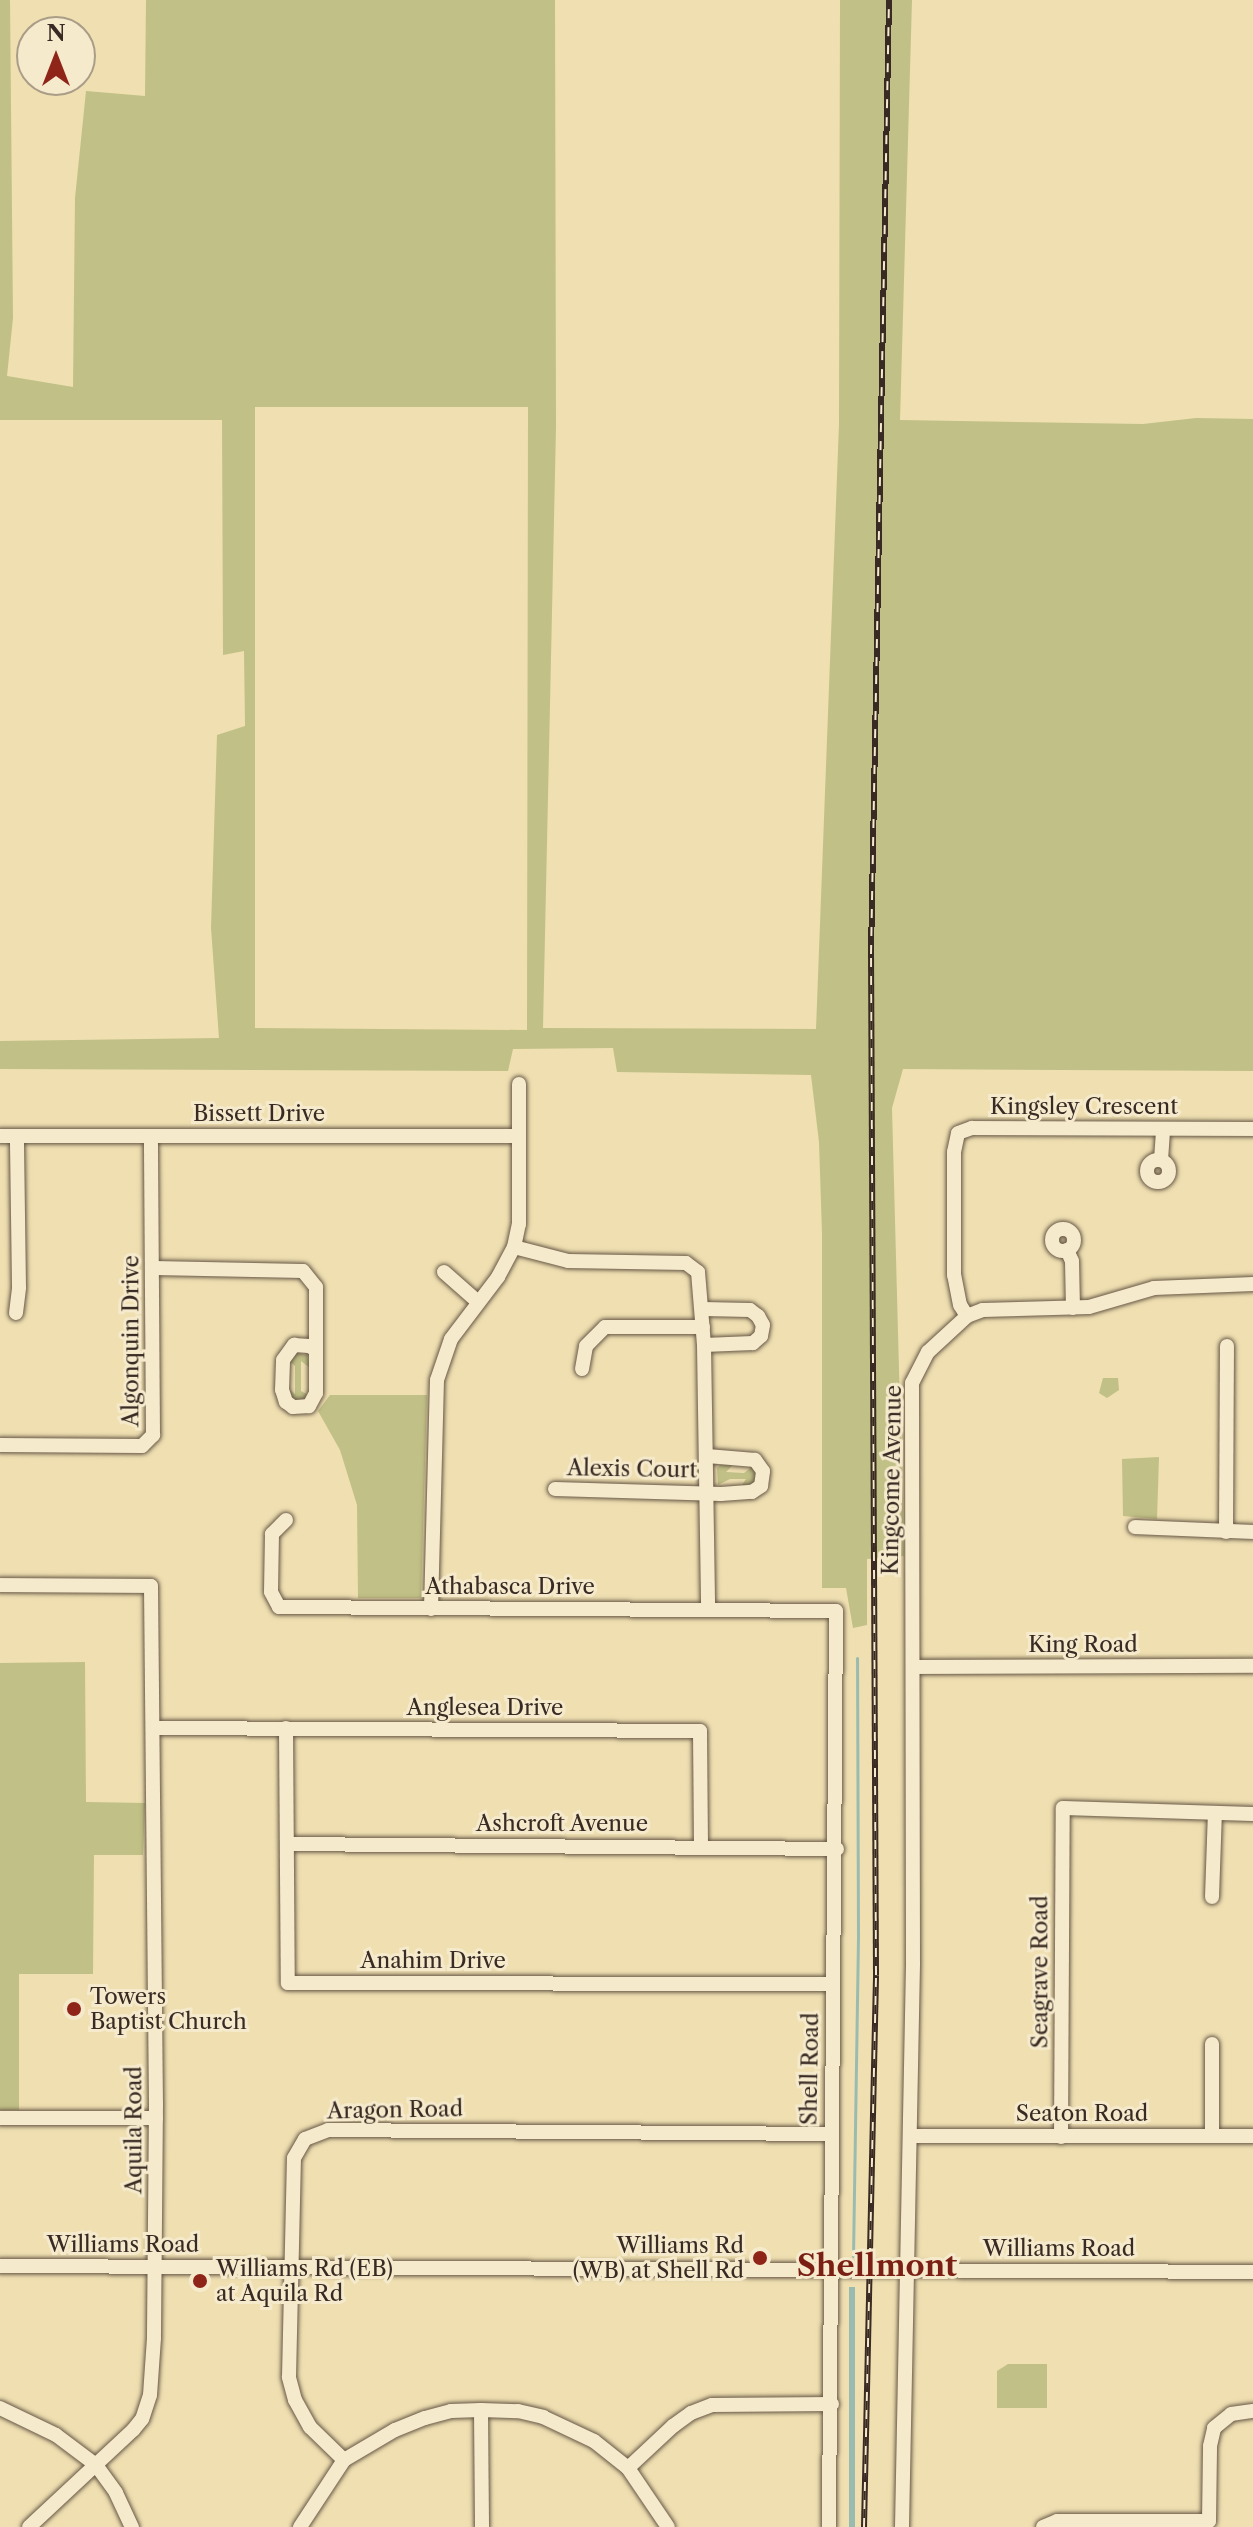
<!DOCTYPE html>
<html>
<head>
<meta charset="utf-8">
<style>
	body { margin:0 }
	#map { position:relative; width:1253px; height:2527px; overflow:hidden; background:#efdfb1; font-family:"Libre Caslon Text",serif }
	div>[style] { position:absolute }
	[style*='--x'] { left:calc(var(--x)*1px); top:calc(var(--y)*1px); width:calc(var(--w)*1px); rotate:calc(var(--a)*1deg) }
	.green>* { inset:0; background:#c1c086 }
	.water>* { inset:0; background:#9abcb0; transform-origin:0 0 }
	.stream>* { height:3px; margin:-1.5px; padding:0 1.5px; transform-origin:1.5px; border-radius:1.5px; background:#9abcb0 }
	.roads { filter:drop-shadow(0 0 2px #665746) drop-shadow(0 0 2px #665746) }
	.minor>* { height:14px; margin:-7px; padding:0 7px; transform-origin:7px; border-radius:7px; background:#f5eacc }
	.minor>.ring { margin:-7px; padding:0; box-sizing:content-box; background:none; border:14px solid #f5eacc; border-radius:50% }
	.rail>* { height:6px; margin-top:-3px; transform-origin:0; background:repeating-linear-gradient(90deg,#f5eacc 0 9px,#392a23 0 18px); box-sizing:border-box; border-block:2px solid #392a23 }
	.dots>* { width:22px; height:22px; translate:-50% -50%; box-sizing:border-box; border:4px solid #f5eacc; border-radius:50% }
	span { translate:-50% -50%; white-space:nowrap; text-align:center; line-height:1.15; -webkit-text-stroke:6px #f5eacc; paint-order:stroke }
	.street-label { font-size:22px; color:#392a23 }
	.poi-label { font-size:22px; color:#392a23 }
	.left { translate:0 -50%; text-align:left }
	.right { translate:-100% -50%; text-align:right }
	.district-label { font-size:30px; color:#7a1f14; font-weight:700 }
	.north { position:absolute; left:16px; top:16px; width:80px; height:80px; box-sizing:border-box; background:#f5eacc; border:2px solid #aa9d88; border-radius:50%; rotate:0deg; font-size:22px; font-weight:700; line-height:32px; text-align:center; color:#392a23 }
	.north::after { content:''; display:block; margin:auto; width:28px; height:36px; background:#8f2418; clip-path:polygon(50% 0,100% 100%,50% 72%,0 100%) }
</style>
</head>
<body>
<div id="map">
	<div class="green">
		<i style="clip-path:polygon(evenodd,0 0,10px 0,13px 318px,7px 376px,73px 387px,75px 198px,86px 91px,145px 96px,146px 0,555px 0,556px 427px,543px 1028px,816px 1029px,839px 424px,840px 0,912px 0,900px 420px,1143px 424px,1196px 418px,1253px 419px,1253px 1071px,903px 1069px,892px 1108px,904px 1556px,867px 1559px,867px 1625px,853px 1628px,846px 1588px,822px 1588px,822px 1233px,819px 1142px,811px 1075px,617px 1072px,613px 1048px,513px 1049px,508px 1071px,0 1069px,0 1041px,219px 1038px,211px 928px,217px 735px,245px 726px,244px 651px,223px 655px,222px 420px,0 420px,0 0,255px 407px,528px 407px,527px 1030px,255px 1028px,255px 407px)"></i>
		<i style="clip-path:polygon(293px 1352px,307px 1355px,311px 1369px,301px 1361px,301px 1391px,310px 1396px,294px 1403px,286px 1387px,295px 1394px,295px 1366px,287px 1359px)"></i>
		<i style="clip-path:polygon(1103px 1378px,1118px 1378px,1119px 1390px,1107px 1398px,1099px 1393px)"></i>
		<i style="clip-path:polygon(330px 1395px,427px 1395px,421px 1598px,358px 1598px,357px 1505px,340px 1450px,318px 1411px)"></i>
		<i style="clip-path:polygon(1159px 1457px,1157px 1519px,1123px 1516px,1122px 1459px)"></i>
		<i style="clip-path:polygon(721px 1464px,733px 1465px,726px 1472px,744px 1473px,753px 1466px,757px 1475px,754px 1483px,740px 1488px,746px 1479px,730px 1479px,718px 1485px,717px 1468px)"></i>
		<i style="clip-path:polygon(85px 1662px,86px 1802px,145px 1803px,143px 1855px,94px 1855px,93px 1974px,19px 1974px,19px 2110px,0 2110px,0 1663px)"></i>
		<i style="clip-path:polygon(1008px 2364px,1047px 2364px,1047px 2408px,997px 2408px,997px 2371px)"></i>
	</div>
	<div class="water">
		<i style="left:849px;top:2287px;width:6px;height:240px"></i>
	</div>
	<div class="stream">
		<i style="--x:853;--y:2256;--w:320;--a:-89.1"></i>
		<i style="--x:858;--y:1936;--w:278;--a:-90.2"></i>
	</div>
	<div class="roads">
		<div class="minor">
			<i style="--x:0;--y:1136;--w:518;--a:0"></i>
			<i class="ring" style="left:1147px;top:1160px;width:8px;height:8px"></i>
			<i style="--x:1161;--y:1160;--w:31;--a:-86"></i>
			<i class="ring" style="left:1052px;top:1229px;width:8px;height:8px"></i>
			<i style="--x:514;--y:1247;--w:56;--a:14.5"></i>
			<i style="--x:568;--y:1261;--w:118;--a:1"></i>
			<i style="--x:686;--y:1263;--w:15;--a:37"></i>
			<i style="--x:698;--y:1272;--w:73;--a:85.3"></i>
			<i style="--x:704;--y:1345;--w:265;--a:89.1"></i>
			<i style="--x:1067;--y:1250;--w:12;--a:66"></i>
			<i style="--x:1072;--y:1261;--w:47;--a:88.8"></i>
			<i style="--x:154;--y:1268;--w:149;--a:1.2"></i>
			<i style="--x:303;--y:1271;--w:21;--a:51"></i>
			<i style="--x:316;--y:1287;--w:106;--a:90"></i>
			<i style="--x:316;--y:1393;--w:15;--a:118"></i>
			<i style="--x:309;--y:1406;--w:16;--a:176"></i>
			<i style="--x:293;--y:1407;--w:9;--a:-144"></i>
			<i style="--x:286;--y:1402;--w:13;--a:-108"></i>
			<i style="--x:282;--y:1390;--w:30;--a:-88"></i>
			<i style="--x:283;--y:1360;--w:19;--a:-54"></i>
			<i style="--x:294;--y:1345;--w:15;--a:4"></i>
			<i style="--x:309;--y:1346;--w:8;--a:30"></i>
			<i style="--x:444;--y:1272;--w:45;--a:41.4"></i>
			<i style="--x:703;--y:1309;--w:47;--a:1.2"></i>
			<i style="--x:750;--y:1310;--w:10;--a:37"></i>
			<i style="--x:758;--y:1316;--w:10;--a:61"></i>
			<i style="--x:763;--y:1325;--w:11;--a:100"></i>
			<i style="--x:761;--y:1336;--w:11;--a:139"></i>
			<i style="--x:753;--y:1343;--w:49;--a:177.7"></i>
			<i style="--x:16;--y:1313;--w:26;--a:-83"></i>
			<i style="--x:19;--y:1287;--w:151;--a:-90.8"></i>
			<i style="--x:967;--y:1316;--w:13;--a:-122"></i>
			<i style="--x:960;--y:1305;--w:31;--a:-101"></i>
			<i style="--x:954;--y:1275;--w:123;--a:-90"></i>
			<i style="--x:954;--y:1152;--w:19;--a:-78"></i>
			<i style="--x:958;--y:1133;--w:15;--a:-20"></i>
			<i style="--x:972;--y:1128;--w:281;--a:0.2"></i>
			<i style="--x:582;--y:1369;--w:23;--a:-80"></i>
			<i style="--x:586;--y:1346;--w:27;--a:-45"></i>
			<i style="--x:605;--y:1327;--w:98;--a:0"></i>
			<i style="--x:0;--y:1445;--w:142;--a:0.4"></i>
			<i style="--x:142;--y:1446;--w:16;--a:-45"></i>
			<i style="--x:153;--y:1435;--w:298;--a:-90.4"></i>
			<i style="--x:555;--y:1489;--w:166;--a:1.7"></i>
			<i style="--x:721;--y:1494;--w:31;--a:-4"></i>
			<i style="--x:752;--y:1492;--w:11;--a:-34"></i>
			<i style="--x:761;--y:1486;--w:15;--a:-82"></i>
			<i style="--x:763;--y:1471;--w:14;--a:-126"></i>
			<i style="--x:755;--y:1460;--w:48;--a:-175.2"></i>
			<i style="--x:286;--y:1520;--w:20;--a:135"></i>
			<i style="--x:272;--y:1534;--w:58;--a:91"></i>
			<i style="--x:271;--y:1592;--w:17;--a:62"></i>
			<i style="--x:279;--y:1607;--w:557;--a:0.41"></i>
			<i style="--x:836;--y:1611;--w:916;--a:90.44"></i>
			<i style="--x:1135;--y:1527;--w:118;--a:2.4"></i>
			<i style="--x:1226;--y:1532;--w:186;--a:-89.7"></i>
			<i style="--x:0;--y:1585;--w:151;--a:0.4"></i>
			<i style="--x:151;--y:1586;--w:518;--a:89.45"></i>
			<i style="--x:156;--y:2104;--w:234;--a:90.5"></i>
			<i style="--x:154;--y:2338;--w:57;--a:94"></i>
			<i style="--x:150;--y:2395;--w:25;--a:108"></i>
			<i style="--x:142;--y:2419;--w:14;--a:129"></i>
			<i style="--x:133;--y:2430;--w:142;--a:137"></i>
			<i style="--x:431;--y:1609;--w:229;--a:-88.5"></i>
			<i style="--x:437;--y:1380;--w:43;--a:-71.1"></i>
			<i style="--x:451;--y:1339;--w:78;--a:-52.8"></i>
			<i style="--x:498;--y:1277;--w:34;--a:-62"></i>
			<i style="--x:514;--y:1247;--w:24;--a:-78"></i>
			<i style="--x:519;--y:1224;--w:140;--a:-90"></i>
			<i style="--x:914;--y:1667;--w:339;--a:-0.2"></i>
			<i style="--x:153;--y:1728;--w:547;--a:0.31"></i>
			<i style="--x:700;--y:1731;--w:116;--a:89.5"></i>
			<i style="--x:286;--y:1728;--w:255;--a:89.6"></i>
			<i style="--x:288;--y:1983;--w:545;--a:0.11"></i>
			<i style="--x:288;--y:1844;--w:549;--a:0.52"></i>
			<i style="--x:1212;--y:1897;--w:84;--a:-88"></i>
			<i style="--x:0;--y:2118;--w:156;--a:0"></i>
			<i style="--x:911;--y:2136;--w:342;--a:0"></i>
			<i style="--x:1212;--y:2136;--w:92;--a:-90"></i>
			<i style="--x:1061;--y:2137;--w:329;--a:-89.7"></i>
			<i style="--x:1063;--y:1808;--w:190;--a:1.8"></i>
			<i style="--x:0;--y:2266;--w:1253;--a:0.27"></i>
			<i style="--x:0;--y:2408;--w:62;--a:25.7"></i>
			<i style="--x:56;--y:2435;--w:50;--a:36.9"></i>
			<i style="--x:96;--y:2465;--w:34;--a:54"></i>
			<i style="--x:116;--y:2493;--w:38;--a:65"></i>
			<i style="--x:481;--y:2410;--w:117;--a:89.5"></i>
			<i style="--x:344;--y:2460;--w:47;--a:-135.9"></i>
			<i style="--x:310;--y:2427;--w:31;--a:-119"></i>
			<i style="--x:295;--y:2400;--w:24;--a:-105"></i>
			<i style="--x:289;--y:2377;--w:219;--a:-88.7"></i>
			<i style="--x:294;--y:2158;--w:22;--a:-60"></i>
			<i style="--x:305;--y:2139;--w:25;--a:-21"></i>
			<i style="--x:328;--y:2130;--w:503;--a:0.46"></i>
			<i style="--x:628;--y:2468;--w:62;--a:-43"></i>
			<i style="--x:673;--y:2426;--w:22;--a:-36"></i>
			<i style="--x:691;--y:2413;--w:22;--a:-21"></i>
			<i style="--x:712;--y:2405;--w:120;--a:-0.5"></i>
			<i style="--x:300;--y:2527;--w:80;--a:-56.7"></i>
			<i style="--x:344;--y:2460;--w:59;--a:-30.5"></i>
			<i style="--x:395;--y:2430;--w:32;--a:-22"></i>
			<i style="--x:425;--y:2418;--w:27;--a:-15"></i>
			<i style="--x:451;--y:2411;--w:30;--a:-2"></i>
			<i style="--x:481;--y:2410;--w:37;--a:2"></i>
			<i style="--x:518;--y:2411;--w:26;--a:13"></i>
			<i style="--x:543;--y:2417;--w:56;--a:25.2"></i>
			<i style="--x:594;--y:2441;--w:43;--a:38.5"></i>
			<i style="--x:628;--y:2468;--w:71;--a:55.9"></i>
			<i style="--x:902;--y:2527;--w:564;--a:-88.88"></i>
			<i style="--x:913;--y:1963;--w:580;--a:-90.1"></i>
			<i style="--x:912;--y:1383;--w:35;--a:-63"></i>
			<i style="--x:928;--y:1352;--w:53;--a:-42.7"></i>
			<i style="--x:967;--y:1316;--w:17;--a:-21"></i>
			<i style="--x:983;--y:1310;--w:106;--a:-1.6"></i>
			<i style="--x:1089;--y:1307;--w:68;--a:-16.3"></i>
			<i style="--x:1154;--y:1288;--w:99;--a:-2.3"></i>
			<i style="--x:1043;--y:2527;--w:15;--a:-23"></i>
			<i style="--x:1057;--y:2521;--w:152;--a:0"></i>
			<i style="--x:1209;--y:2521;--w:75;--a:-89.2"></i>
			<i style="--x:1210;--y:2446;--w:18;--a:-77"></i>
			<i style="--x:1214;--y:2428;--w:22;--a:-39"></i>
			<i style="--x:1231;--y:2414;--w:22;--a:-8"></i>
		</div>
	</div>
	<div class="rail">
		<i style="--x:864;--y:2527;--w:552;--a:-88.75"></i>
		<i style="--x:876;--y:1975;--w:1021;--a:-90.28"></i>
		<i style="--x:871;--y:954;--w:954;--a:-88.92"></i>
	</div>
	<div class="dots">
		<i style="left:74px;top:2009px;background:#8f2418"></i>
		<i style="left:760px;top:2258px;background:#8f2418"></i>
		<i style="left:200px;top:2281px;background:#8f2418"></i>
	</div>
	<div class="street-label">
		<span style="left:1084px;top:1107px">Kingsley Crescent</span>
		<span style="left:259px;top:1114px">Bissett Drive</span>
		<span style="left:131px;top:1341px;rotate:-90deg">Algonquin Drive</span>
		<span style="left:632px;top:1469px;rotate:1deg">Alexis Court</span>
		<span style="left:892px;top:1480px;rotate:-89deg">Kingcome Avenue</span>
		<span style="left:510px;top:1587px">Athabasca Drive</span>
		<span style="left:1083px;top:1645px">King Road</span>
		<span style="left:485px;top:1708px">Anglesea Drive</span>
		<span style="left:562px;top:1824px">Ashcroft Avenue</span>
		<span style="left:433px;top:1961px">Anahim Drive</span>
		<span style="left:1040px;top:1972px;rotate:-90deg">Seagrave Road</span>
		<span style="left:810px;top:2069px;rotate:-89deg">Shell Road</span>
		<span style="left:395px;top:2110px;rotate:-1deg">Aragon Road</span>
		<span style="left:1082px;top:2114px">Seaton Road</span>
		<span style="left:134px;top:2130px;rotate:-90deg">Aquila Road</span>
		<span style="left:123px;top:2245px">Williams Road</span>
		<span style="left:1059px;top:2249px">Williams Road</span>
	</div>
	<div class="poi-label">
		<span class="left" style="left:90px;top:2009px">Towers<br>Baptist Church</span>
		<span class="right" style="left:744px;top:2258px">Williams Rd<br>(WB) at Shell Rd</span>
		<span class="left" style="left:216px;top:2281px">Williams Rd (EB)<br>at Aquila Rd</span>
	</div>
	<div class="district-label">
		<span style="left:877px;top:2266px">Shellmont</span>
	</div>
	<div class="north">N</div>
</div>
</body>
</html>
